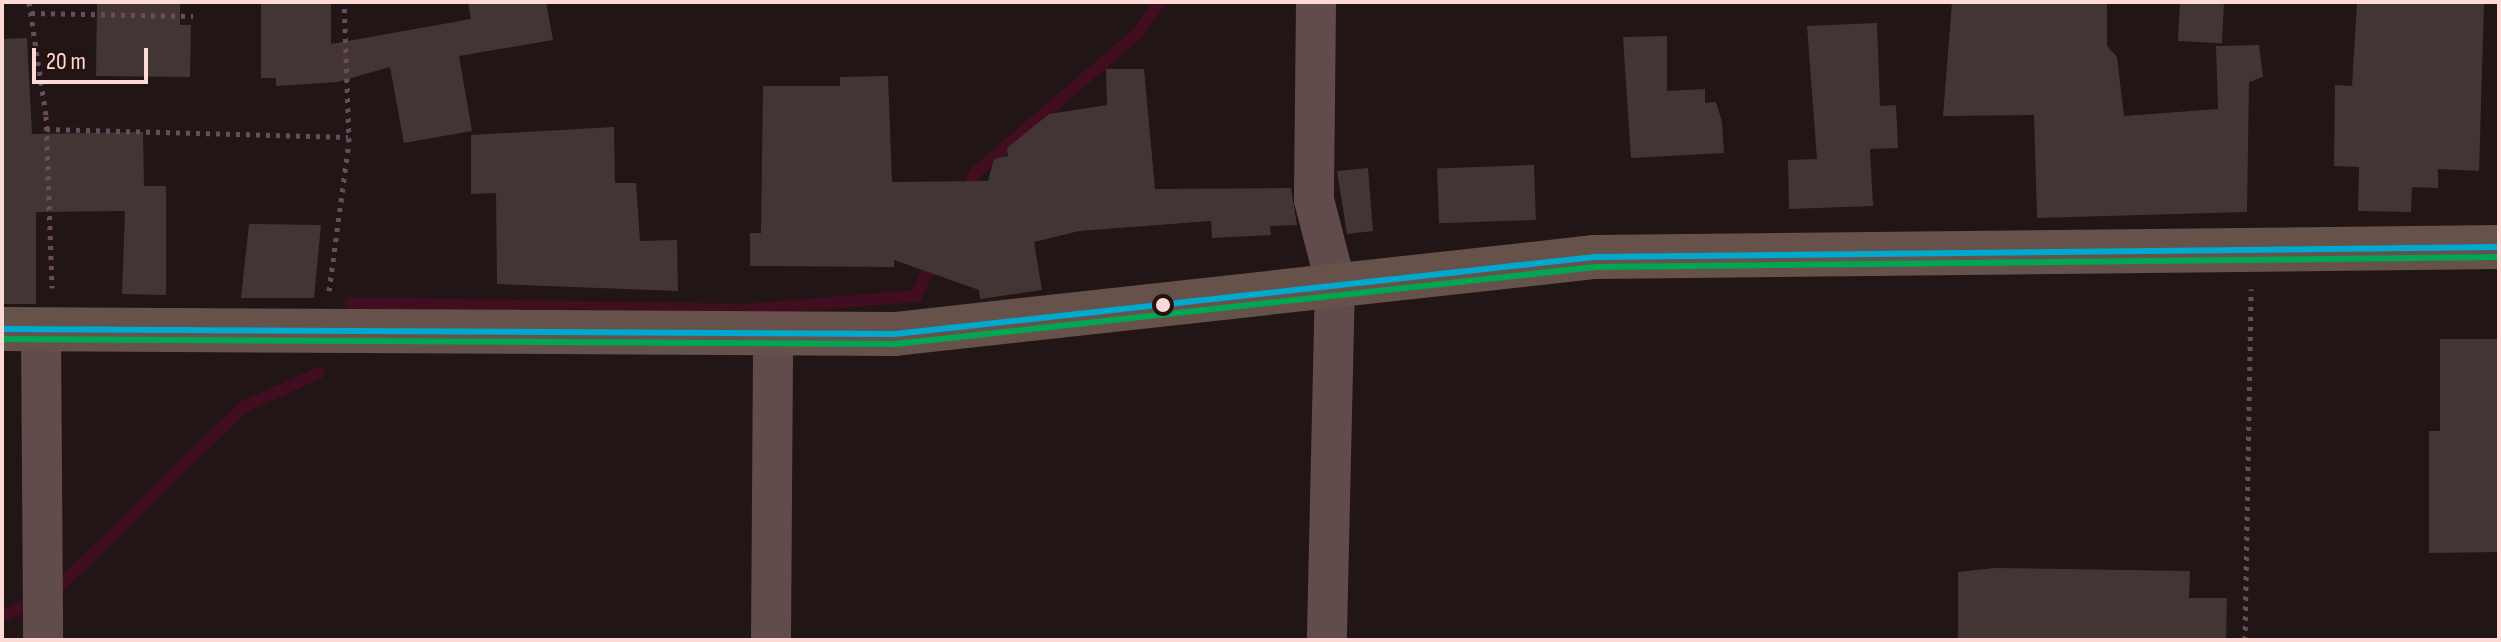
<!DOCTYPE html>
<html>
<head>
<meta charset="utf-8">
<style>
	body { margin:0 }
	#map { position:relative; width:2501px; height:642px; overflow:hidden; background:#211615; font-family:"Sofia Sans Condensed",sans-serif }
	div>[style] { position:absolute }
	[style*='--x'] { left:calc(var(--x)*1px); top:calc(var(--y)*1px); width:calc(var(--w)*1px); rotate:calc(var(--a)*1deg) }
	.stream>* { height:12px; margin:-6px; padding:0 6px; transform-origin:6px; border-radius:6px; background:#400d21 }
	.building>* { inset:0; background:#433533; transform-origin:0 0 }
	.path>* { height:5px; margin-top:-2.5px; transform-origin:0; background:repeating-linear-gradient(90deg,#684c5c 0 4px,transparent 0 10px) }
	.minor>* { height:40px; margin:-20px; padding:0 20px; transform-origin:20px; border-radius:20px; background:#624b4b }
	.primary>* { height:44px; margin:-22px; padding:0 22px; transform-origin:22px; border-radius:22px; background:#66524b }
	.bus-1>* { height:6px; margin:-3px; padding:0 3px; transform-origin:3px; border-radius:3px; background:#00a9ce }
	.bus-2>* { height:6px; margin:-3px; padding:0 3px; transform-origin:3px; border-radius:3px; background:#00a651 }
	.dots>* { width:22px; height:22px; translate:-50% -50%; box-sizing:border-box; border:4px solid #261310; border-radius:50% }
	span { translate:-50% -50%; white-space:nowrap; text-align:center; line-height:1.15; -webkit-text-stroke:8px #261310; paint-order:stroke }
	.frame { position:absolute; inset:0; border:4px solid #fedad6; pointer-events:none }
	.scale { position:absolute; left:32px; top:48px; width:116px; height:36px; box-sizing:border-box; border:4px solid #fedad6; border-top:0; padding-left:10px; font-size:24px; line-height:28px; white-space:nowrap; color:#fedad6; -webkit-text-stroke:6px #261310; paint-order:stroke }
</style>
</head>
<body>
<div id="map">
	<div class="stream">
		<i style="--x:965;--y:195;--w:24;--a:-66"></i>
		<i style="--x:975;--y:173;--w:215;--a:-40.7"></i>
		<i style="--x:1138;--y:33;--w:38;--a:-55"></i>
		<i style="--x:350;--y:303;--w:393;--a:1"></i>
		<i style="--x:743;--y:310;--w:174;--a:-4.6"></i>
		<i style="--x:916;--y:296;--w:42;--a:-64.7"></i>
		<i style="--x:2;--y:617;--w:59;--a:-26.1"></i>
		<i style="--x:55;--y:591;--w:263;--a:-44.4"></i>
		<i style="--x:243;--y:407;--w:83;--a:-24.1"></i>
	</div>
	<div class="building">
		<i style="clip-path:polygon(97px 2px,180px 2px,180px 25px,191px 25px,190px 77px,96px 76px)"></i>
		<i style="clip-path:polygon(261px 2px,331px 2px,331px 44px,471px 19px,468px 2px,546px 2px,553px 40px,459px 56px,472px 131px,404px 143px,390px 67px,337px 82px,276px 86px,276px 78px,261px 78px)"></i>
		<i style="clip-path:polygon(1952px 2px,2107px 2px,2107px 46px,2117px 57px,2124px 116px,2218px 109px,2216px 46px,2259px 45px,2263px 77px,2249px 82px,2247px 212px,2037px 218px,2034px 115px,1943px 116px)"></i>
		<i style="left:2180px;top:2px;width:44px;height:39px;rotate:3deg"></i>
		<i style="clip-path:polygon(2357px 2px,2484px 2px,2479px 171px,2438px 169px,2438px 188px,2412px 187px,2411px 212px,2358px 211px,2359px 167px,2334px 166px,2335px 85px,2352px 86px)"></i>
		<i style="clip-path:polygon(1877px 23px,1880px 106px,1896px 105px,1898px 148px,1870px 149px,1873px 206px,1789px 209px,1788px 160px,1817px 159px,1807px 26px)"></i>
		<i style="clip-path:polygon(1667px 36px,1667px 91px,1705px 89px,1705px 103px,1716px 102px,1722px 122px,1724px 153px,1631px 158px,1623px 37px)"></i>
		<i style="clip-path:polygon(27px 38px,32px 134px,143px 132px,144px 186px,166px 186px,166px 295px,122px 294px,125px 211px,36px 212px,36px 304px,2px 304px,2px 39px)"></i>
		<i style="clip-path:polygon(1106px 69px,1144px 69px,1155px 189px,1291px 188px,1297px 225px,1270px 226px,1271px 235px,1212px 238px,1211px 221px,1079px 231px,1034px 242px,1042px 290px,980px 299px,979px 290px,894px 260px,894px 267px,750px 266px,750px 233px,761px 233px,763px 86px,840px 86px,840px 77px,888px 76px,892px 182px,988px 181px,994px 159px,1008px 156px,1007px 148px,1049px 114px,1107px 105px)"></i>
		<i style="clip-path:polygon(614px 127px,615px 183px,636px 183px,640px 241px,677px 240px,678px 291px,497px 284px,496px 193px,471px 194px,471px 135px)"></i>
		<i style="left:1534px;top:165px;width:55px;height:97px;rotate:88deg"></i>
		<i style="clip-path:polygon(1368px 168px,1373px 231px,1347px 234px,1337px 171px)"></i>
		<i style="clip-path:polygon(249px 224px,321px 225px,314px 298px,241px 298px)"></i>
		<i style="clip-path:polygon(2440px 339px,2499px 339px,2499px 552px,2429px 553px,2429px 431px,2440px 431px)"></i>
		<i style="clip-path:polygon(1994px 568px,2190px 571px,2189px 598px,2227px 598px,2226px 640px,1958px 640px,1958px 572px)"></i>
	</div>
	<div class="path">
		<i style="--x:29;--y:2;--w:115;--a:81.5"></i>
		<i style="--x:46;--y:116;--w:172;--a:88"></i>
		<i style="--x:31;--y:13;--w:162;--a:1.1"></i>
		<i style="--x:46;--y:129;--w:302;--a:1.5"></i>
		<i style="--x:329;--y:291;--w:150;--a:-82.4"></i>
		<i style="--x:349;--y:142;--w:140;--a:-92"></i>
		<i style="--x:2245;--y:640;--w:351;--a:-89"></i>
	</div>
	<div class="minor">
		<i style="--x:1316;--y:2;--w:198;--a:90.6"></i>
		<i style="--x:1314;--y:200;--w:84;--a:75.5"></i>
		<i style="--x:1335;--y:281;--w:359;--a:91.3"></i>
		<i style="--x:41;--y:329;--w:311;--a:89.6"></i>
		<i style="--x:771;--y:640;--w:303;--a:-89.6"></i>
	</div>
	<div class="primary">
		<i style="--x:2;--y:329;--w:893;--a:0.32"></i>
		<i style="--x:895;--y:334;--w:704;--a:-6.28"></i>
		<i style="--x:1595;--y:257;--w:904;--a:-0.63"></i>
	</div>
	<div class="bus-1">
		<i style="--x:2;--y:329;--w:893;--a:0.32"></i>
		<i style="--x:895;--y:334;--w:704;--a:-6.28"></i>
		<i style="--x:1595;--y:257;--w:904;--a:-0.63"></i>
	</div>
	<div class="bus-2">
		<i style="--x:2;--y:339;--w:893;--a:0.32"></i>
		<i style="--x:895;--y:344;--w:705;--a:-6.27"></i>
		<i style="--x:1596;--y:267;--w:903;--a:-0.63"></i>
	</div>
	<div class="dots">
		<i style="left:1163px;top:305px;background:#fedad6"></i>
	</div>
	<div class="frame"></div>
	<div class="scale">20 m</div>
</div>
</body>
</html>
